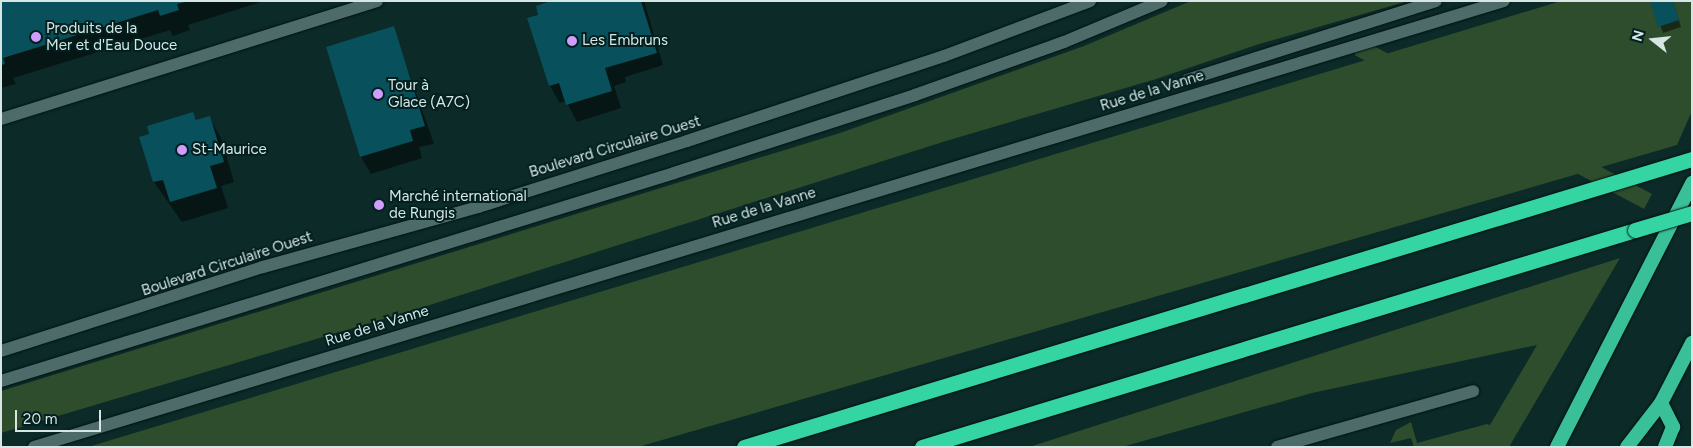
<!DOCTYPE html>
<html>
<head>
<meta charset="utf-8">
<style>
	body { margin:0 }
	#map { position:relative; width:1693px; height:448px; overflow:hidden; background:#0b2a28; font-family:Figtree,sans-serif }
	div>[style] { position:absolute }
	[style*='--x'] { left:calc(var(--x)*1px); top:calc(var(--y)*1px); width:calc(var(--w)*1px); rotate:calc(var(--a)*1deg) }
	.green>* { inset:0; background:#2e4d2d; transform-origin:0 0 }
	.shadow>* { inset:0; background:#0007 }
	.building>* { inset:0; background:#08505c }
	.roads { filter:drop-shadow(0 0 1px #001110) drop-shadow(0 0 1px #001110) }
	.service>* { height:12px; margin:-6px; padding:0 6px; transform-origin:6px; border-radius:6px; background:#4d6c69 }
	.minor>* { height:12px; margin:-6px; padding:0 6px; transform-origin:6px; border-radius:6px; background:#4d6c69 }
	.trunk>* { height:14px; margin:-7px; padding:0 7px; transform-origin:7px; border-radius:7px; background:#3ac098 }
	.motorway>* { height:15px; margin:-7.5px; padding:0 7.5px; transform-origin:7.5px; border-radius:7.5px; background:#35d5a3 }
	.bridges { filter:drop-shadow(0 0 1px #001110) drop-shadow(0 0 1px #001110) }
	.motorway-bridge>* { height:15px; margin:-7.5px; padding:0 7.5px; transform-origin:7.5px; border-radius:7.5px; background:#35d5a3 }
	.dots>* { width:14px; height:14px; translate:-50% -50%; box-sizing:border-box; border:2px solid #02201f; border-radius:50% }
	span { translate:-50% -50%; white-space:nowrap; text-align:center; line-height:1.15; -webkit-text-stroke:4px #02201f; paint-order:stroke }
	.poi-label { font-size:15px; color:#d6e6e5 }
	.left { translate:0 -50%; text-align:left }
	.street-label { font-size:15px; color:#d6e6e5 }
	.frame { position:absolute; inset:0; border:2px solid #d6e6e5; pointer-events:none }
	.north { position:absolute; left:1628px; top:15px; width:50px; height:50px; -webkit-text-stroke:4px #02201f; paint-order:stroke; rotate:286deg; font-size:14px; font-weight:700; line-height:20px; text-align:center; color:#d6e6e5 }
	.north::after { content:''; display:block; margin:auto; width:18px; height:22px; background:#d6e6e5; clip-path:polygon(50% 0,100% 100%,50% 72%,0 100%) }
	.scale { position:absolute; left:15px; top:410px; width:86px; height:22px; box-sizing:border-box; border:2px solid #d6e6e5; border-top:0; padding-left:6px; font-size:15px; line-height:18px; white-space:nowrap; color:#d6e6e5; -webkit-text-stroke:4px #02201f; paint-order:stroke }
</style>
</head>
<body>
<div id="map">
	<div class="green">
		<i style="clip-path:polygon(1191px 1px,1408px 1px,1256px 45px,1156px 79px,946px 141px,417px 309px,1px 433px,1px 391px,840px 133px,1084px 46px)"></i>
		<i style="clip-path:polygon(1561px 1px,1692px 1px,1692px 111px,1677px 145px,638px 447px,88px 447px)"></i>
		<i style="left:1652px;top:194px;width:17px;height:328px;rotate:118deg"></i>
		<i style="clip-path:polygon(1620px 258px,1509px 447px,1414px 447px,1411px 438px,1390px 443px,1396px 430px,1411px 422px,1417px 443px,1487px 424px,1490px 425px,1537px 345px,1312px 393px,1122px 447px,1029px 447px)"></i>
	</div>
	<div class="shadow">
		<i style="clip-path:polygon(1px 1px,264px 1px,188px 25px,190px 30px,173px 36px,170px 30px,13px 78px,16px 84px,1px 88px)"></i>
		<i style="clip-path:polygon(556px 1px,644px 1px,663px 65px,625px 77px,626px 82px,614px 86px,621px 108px,577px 122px,566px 101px,560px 103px,550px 86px,540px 15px)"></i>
		<i style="clip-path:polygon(1652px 1px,1673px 1px,1681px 27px,1663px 33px)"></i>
		<i style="clip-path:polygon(393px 28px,434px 144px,419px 147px,422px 158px,371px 174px,361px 157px,328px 48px)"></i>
		<i style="clip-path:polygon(193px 113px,197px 121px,209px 117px,221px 138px,234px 182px,221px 186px,228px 208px,182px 222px,154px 182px,141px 138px)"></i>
	</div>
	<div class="building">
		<i style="clip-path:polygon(1px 1px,185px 1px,185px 2px,177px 4px,179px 10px,160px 16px,158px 10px,3px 58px,5px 64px,1px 65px)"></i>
		<i style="clip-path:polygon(551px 1px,641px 1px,657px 53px,605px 68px,612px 91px,566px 105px,559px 83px,549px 86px,527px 18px,538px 15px,536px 6px)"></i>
		<i style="clip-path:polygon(1650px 1px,1673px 1px,1679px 20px,1658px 27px)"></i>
		<i style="clip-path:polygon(394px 26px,425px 126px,410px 130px,413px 141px,360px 157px,326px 47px)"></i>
		<i style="clip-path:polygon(193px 112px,196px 120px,210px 116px,224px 162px,210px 166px,217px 188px,170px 202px,163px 180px,153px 182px,139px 137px,149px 134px,147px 126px)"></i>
	</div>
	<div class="roads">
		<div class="service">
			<i style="--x:1187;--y:80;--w:261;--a:-17.6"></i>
			<i style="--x:1;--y:119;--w:394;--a:-17.4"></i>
			<i style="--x:1277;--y:447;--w:204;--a:-15.9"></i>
		</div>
		<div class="minor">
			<i style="--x:1;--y:351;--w:275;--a:-17.8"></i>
			<i style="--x:263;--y:267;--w:223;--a:-15.6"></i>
			<i style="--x:478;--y:207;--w:219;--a:-17.5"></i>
			<i style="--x:687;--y:141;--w:271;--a:-18.3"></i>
			<i style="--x:944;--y:56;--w:156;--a:-20.6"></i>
			<i style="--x:1;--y:381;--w:704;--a:-17.17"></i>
			<i style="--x:674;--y:173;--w:253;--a:-17.9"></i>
			<i style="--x:915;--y:95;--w:158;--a:-19.6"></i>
			<i style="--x:1064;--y:42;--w:106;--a:-22.7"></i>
			<i style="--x:34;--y:447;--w:1536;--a:-16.88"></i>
		</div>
		<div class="trunk">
			<i style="--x:1661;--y:403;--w:27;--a:63"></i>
			<i style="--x:1673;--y:427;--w:22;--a:112"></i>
			<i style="--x:1557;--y:447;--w:297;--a:-62.9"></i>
			<i style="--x:1627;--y:447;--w:56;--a:-52.3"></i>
			<i style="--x:1661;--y:403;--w:68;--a:-62.7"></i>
		</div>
		<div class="motorway">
			<i style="--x:744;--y:447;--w:991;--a:-16.9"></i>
			<i style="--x:922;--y:447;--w:745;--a:-16.93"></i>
		</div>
	</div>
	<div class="bridges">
		<div class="motorway-bridge">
			<i style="--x:1635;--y:230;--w:59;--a:-16.6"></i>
		</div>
	</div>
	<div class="dots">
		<i style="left:36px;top:37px;background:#d09dfe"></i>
		<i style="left:572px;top:41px;background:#d09dfe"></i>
		<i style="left:378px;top:94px;background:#d09dfe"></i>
		<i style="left:182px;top:150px;background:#d09dfe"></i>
		<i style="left:379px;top:205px;background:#d09dfe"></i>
	</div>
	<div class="poi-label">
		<span class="left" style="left:46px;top:37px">Produits de la<br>Mer et d'Eau Douce</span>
		<span class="left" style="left:582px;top:41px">Les Embruns</span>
		<span class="left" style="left:388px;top:94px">Tour à<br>Glace (A7C)</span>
		<span class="left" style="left:192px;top:150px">St-Maurice</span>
		<span class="left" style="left:389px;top:205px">Marché international<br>de Rungis</span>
	</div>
	<div class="street-label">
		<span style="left:1152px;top:91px;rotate:-17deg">Rue de la Vanne</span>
		<span style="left:615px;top:147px;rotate:-17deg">Boulevard Circulaire Ouest</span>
		<span style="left:764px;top:208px;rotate:-17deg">Rue de la Vanne</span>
		<span style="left:227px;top:264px;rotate:-18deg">Boulevard Circulaire Ouest</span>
		<span style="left:377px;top:326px;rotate:-17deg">Rue de la Vanne</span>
	</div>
	<div class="frame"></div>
	<div class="north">N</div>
	<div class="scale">20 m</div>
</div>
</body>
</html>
